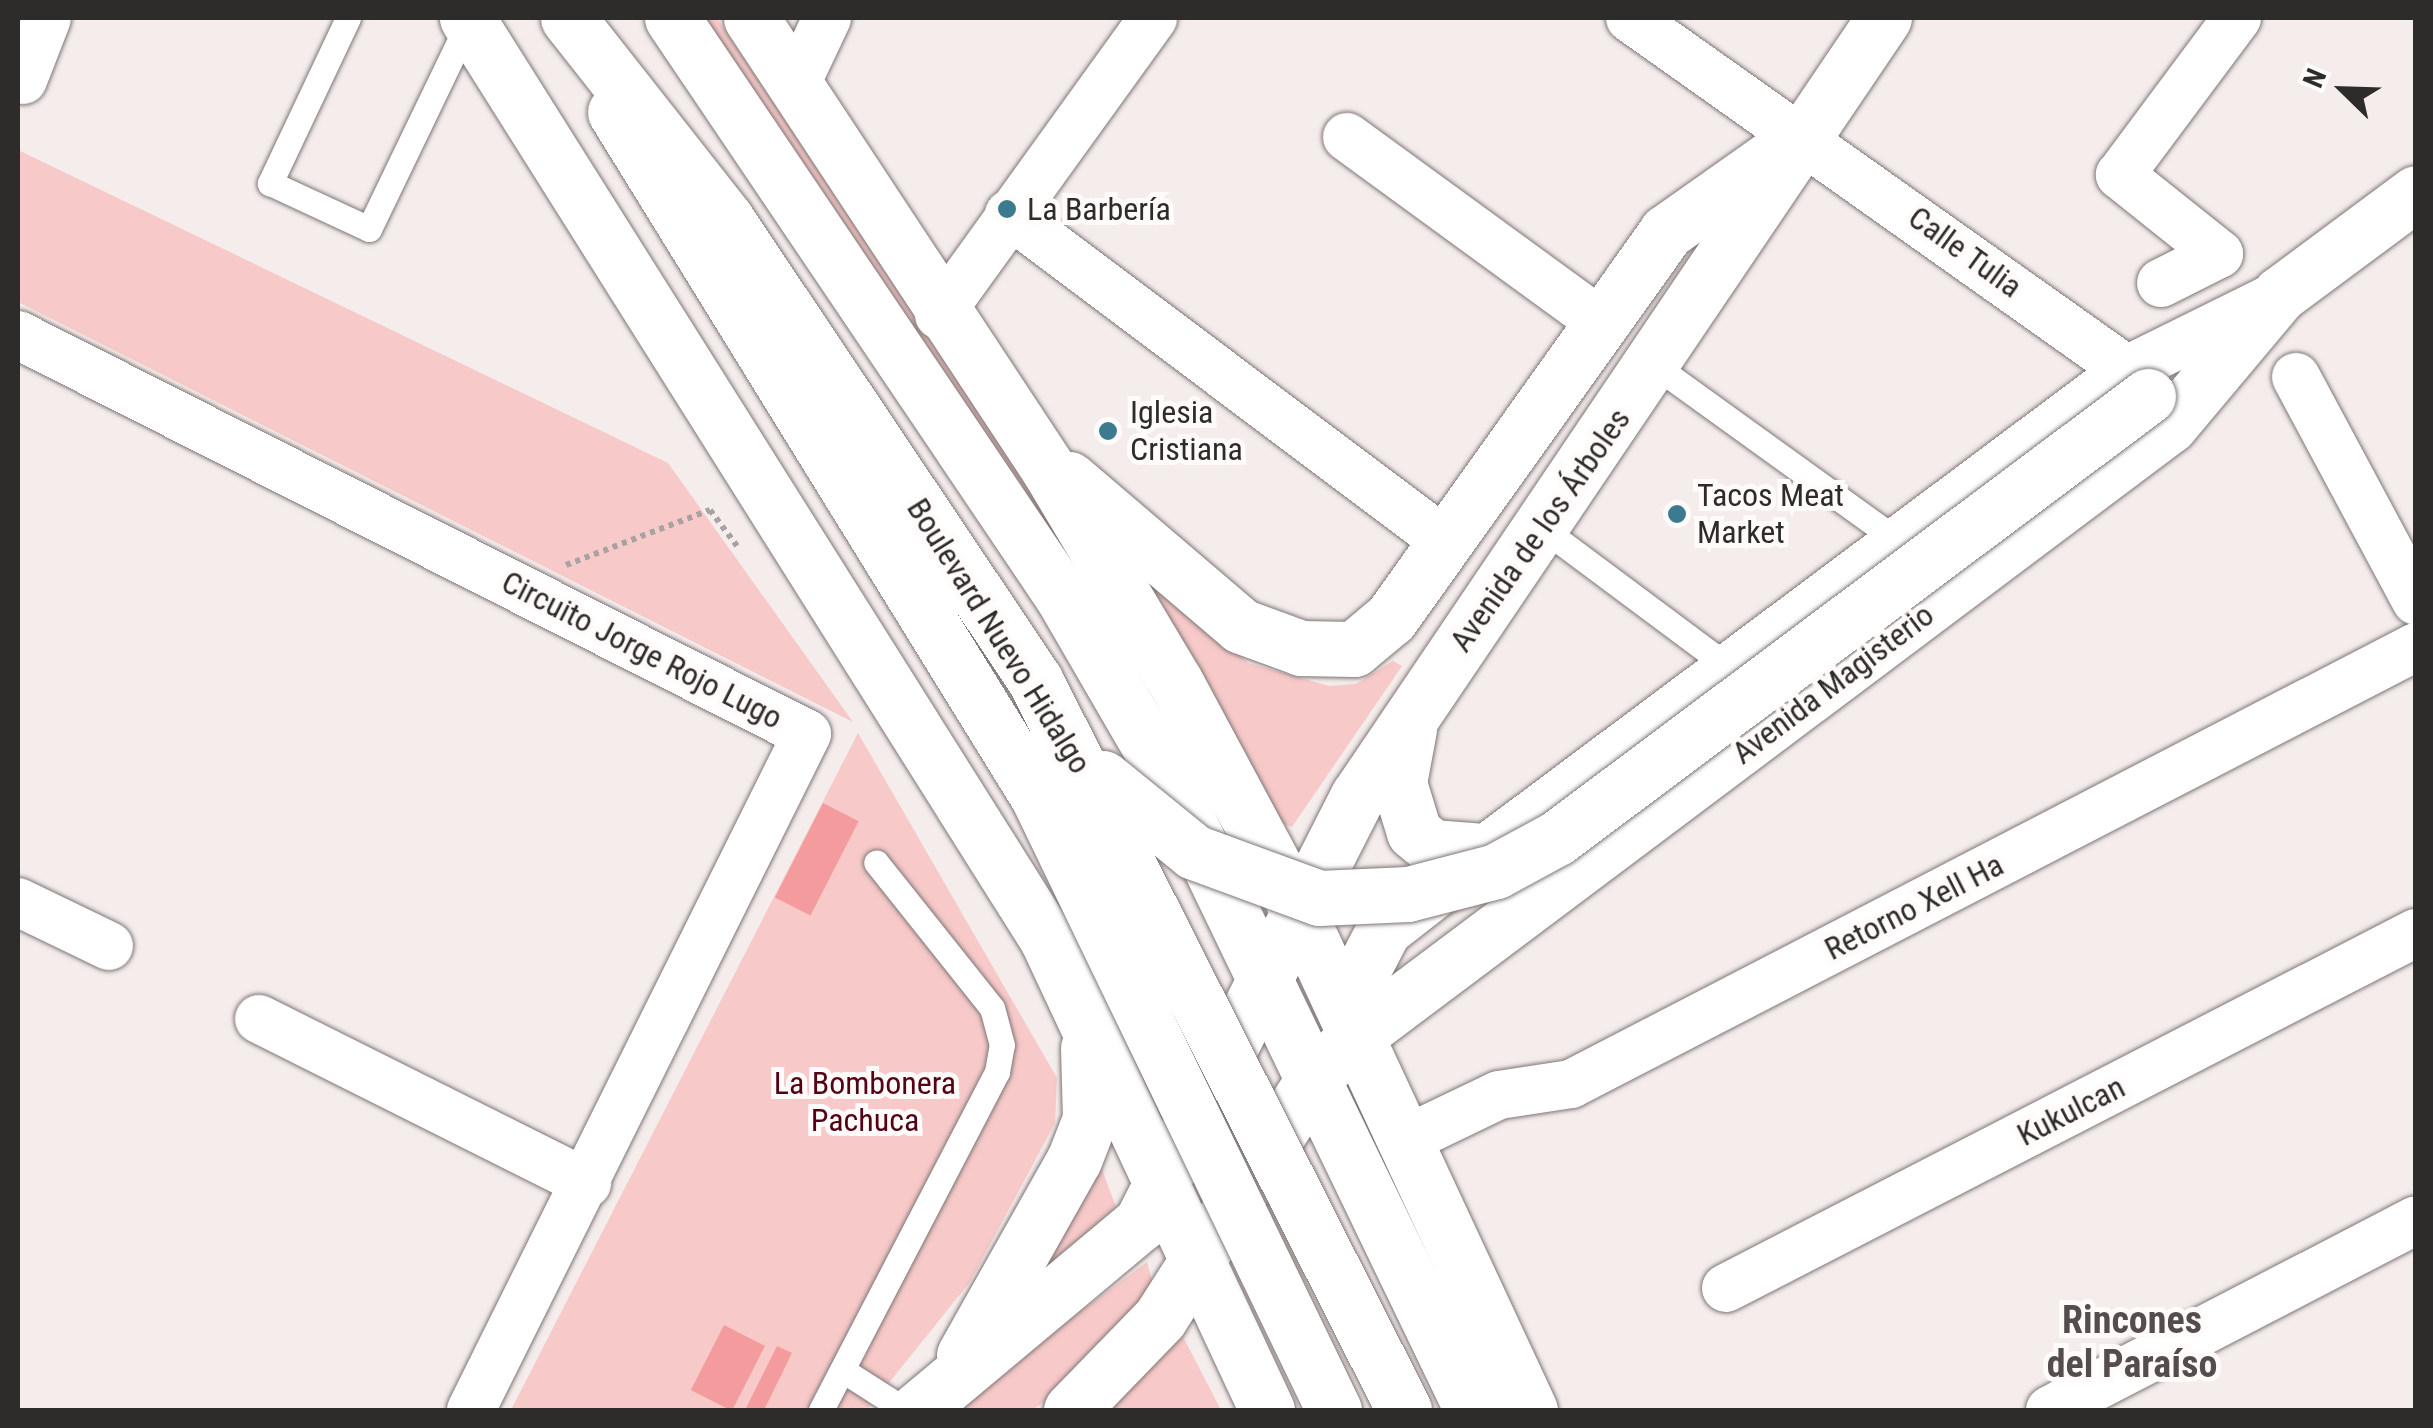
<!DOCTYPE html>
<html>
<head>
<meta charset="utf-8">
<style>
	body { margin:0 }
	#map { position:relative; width:2433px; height:1428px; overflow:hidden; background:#f5ecec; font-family:"Roboto Condensed",sans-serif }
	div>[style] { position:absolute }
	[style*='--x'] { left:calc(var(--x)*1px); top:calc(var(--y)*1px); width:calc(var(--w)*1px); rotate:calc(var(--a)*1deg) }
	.green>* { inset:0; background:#f7c9c9 }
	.building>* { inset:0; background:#f49b9d; transform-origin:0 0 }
	.path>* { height:6px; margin-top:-3px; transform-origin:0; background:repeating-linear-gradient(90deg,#a9a2a2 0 5px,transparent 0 10px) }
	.roads { filter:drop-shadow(0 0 2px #7e7675) drop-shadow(0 0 2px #7e7675) }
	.lane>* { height:25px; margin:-12.5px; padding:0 12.5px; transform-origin:12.5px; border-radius:12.5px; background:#fff }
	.street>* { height:48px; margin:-24px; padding:0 24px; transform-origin:24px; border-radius:24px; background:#fff }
	.secondary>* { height:55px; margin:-27.5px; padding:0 27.5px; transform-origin:27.5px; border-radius:27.5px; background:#fff }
	.bridges { filter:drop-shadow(0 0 2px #7e7675) drop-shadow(0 0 2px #7e7675) }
	.primary-bridge>* { height:55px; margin:-27.5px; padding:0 27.5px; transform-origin:27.5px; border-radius:27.5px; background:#fff }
	.dots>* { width:28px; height:28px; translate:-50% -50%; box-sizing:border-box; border:5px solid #fffbfb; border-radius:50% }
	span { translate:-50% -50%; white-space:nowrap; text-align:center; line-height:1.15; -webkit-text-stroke:10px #fffbfb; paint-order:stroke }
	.poi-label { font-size:32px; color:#2e2b2b }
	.left { translate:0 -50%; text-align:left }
	.street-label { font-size:32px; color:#2e2b2b }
	.park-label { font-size:32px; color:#530314 }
	.quarter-label { font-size:38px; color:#554d4d; font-weight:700 }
	.frame { position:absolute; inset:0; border:20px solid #2e2b2b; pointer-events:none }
	.north { position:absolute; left:2293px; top:40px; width:100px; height:100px; -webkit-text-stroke:8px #fffbfb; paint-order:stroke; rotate:293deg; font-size:28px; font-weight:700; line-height:40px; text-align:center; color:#2e2b2b }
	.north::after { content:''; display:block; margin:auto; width:35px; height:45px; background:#2e2b2b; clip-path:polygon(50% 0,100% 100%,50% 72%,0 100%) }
</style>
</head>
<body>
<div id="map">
	<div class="green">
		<i style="clip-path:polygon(699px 18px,717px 18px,1088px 575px,1239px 839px,1242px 871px)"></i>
		<i style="clip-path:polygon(18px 150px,668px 463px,853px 722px,18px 302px)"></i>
		<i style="clip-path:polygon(1108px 534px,1248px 663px,1329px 686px,1356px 684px,1393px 661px,1402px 666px,1292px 827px,1278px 822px)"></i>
		<i style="clip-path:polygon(858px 733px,1057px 1078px,1055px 1123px,970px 1282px,867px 1410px,511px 1410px)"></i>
		<i style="clip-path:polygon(1097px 1156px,1116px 1207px,1032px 1286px)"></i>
		<i style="clip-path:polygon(1147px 1262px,1153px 1284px,1064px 1389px,1032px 1410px,948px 1410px)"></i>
		<i style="clip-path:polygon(1178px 1327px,1221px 1410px,1106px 1410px,1158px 1359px)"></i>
	</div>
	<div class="building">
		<i style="left:823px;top:803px;width:40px;height:106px;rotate:27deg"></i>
		<i style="left:724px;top:1325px;width:46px;height:73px;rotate:27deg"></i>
		<i style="clip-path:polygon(777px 1346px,792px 1353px,764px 1410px,745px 1410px)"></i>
	</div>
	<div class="path">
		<i style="--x:566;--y:565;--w:154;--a:-20.9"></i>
		<i style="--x:710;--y:510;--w:45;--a:53.1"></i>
	</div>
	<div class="roads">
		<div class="lane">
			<i style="--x:348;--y:18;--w:183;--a:115.3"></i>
			<i style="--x:270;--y:183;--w:109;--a:24.9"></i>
			<i style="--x:369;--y:229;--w:231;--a:-64.3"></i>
			<i style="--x:1654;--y:365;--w:302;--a:35.8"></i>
			<i style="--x:1542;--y:528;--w:234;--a:36.7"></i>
			<i style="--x:844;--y:1371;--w:72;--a:32.6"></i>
			<i style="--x:821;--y:1410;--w:381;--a:-62.5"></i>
			<i style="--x:997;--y:1072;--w:27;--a:-80"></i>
			<i style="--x:1002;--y:1045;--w:38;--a:-105"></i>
			<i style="--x:992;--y:1008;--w:186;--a:-128.5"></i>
		</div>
		<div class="street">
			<i style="--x:1630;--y:18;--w:609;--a:35.31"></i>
			<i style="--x:23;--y:80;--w:66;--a:-68.8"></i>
			<i style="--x:796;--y:84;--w:73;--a:-64.8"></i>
			<i style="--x:1347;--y:137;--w:316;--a:36.1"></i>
			<i style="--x:1009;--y:214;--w:546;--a:36.89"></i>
			<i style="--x:2161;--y:283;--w:65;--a:-26.6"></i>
			<i style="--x:2219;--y:254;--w:127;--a:-141.4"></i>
			<i style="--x:2120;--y:175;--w:196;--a:-53.3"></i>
			<i style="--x:939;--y:315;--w:366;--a:-54.2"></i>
			<i style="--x:18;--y:335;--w:884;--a:26.83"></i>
			<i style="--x:807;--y:734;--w:755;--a:116.43"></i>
			<i style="--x:2296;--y:377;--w:254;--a:61.8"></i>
			<i style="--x:1483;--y:851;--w:804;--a:-36.76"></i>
			<i style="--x:2127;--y:370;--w:167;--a:-26.3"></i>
			<i style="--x:18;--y:902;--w:101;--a:25.8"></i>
			<i style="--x:259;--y:1019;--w:367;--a:26.6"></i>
			<i style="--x:1403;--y:1141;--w:106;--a:-25.6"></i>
			<i style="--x:1499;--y:1095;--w:73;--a:-8.7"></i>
			<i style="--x:1571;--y:1084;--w:951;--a:-27.35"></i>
			<i style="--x:1726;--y:1288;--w:776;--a:-27.23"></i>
			<i style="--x:2050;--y:1410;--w:412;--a:-27.4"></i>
		</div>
		<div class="secondary">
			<i style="--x:467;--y:18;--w:1088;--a:57.8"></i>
			<i style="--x:1047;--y:939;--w:520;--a:64.96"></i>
			<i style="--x:672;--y:18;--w:697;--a:55.99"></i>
			<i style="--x:1062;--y:596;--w:211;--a:59.9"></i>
			<i style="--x:1168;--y:779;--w:700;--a:64.28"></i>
			<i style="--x:751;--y:18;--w:541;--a:56.6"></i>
			<i style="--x:1049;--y:470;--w:246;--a:59.2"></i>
			<i style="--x:1175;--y:681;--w:254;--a:61.8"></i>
			<i style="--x:1295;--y:905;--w:557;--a:65.05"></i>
			<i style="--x:1069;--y:479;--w:226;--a:40.5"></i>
			<i style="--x:1241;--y:626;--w:64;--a:20.1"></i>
			<i style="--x:1301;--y:648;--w:53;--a:1.1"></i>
			<i style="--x:1354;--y:649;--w:48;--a:-40"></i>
			<i style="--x:1391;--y:618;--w:474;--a:-54.5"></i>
			<i style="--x:1666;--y:232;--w:146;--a:-35.2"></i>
			<i style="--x:1409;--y:729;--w:55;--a:100.5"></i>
			<i style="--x:1399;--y:783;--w:51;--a:73"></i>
			<i style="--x:1414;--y:832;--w:23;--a:40"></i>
			<i style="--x:1432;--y:847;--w:51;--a:4.5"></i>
			<i style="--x:1353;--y:1038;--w:55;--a:-86.9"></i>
			<i style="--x:1356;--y:983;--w:61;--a:-62.6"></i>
			<i style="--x:1384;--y:929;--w:86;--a:-37.9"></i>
			<i style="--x:964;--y:1355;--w:224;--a:-60.6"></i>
			<i style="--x:1074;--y:1160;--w:44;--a:-68.7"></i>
			<i style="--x:1090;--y:1119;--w:71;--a:-91.6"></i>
			<i style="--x:917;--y:1410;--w:292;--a:-39.9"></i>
			<i style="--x:1141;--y:1223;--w:479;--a:-63.1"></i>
			<i style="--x:1358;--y:796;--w:939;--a:-55.94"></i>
			<i style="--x:1071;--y:1410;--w:128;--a:-45.9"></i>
			<i style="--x:1160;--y:1318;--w:285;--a:-57.3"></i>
			<i style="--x:1314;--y:1078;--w:56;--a:-45.7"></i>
			<i style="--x:1353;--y:1038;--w:1021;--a:-36.88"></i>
			<i style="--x:2170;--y:425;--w:171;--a:-50"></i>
			<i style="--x:2280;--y:294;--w:169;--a:-36.6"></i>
		</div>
	</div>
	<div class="bridges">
		<div class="primary-bridge">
			<i style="--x:568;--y:18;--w:256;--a:51.8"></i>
			<i style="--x:726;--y:219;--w:555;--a:56.17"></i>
			<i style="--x:1035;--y:680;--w:818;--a:63.18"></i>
			<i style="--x:615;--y:112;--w:805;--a:58.3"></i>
			<i style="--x:1038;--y:797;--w:681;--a:64.23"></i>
			<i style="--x:1103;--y:778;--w:117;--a:39.1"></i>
			<i style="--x:1194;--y:852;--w:133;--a:20.2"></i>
			<i style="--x:1319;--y:898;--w:89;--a:-2.6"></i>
			<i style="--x:1408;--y:894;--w:91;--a:-14.6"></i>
			<i style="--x:1496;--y:871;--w:69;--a:-28.4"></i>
			<i style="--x:1557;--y:838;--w:738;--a:-36.79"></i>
		</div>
	</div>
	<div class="dots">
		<i style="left:1007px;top:209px;background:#3c7b8f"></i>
		<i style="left:1108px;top:431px;background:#3c7b8f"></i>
		<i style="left:1677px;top:514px;background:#3c7b8f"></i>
	</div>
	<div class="poi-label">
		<span class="left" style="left:1027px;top:209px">La Barbería</span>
		<span class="left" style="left:1130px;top:431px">Iglesia<br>Cristiana</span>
		<span class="left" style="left:1697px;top:514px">Tacos Meat<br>Market</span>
	</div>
	<div class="street-label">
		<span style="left:1965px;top:252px;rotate:36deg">Calle Tulia</span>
		<span style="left:1540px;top:530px;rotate:-55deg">Avenida de los Árboles</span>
		<span style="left:999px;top:636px;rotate:58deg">Boulevard Nuevo Hidalgo</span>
		<span style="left:642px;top:650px;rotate:27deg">Circuito Jorge Rojo Lugo</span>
		<span style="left:1833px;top:684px;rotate:-37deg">Avenida Magisterio</span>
		<span style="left:1914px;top:907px;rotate:-27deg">Retorno Xell Ha</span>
		<span style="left:2071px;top:1111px;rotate:-27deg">Kukulcan</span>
	</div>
	<div class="park-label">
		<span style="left:865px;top:1102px">La Bombonera<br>Pachuca</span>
	</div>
	<div class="quarter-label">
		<span style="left:2132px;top:1343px">Rincones<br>del Paraíso</span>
	</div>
	<div class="frame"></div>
	<div class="north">N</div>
</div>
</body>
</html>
